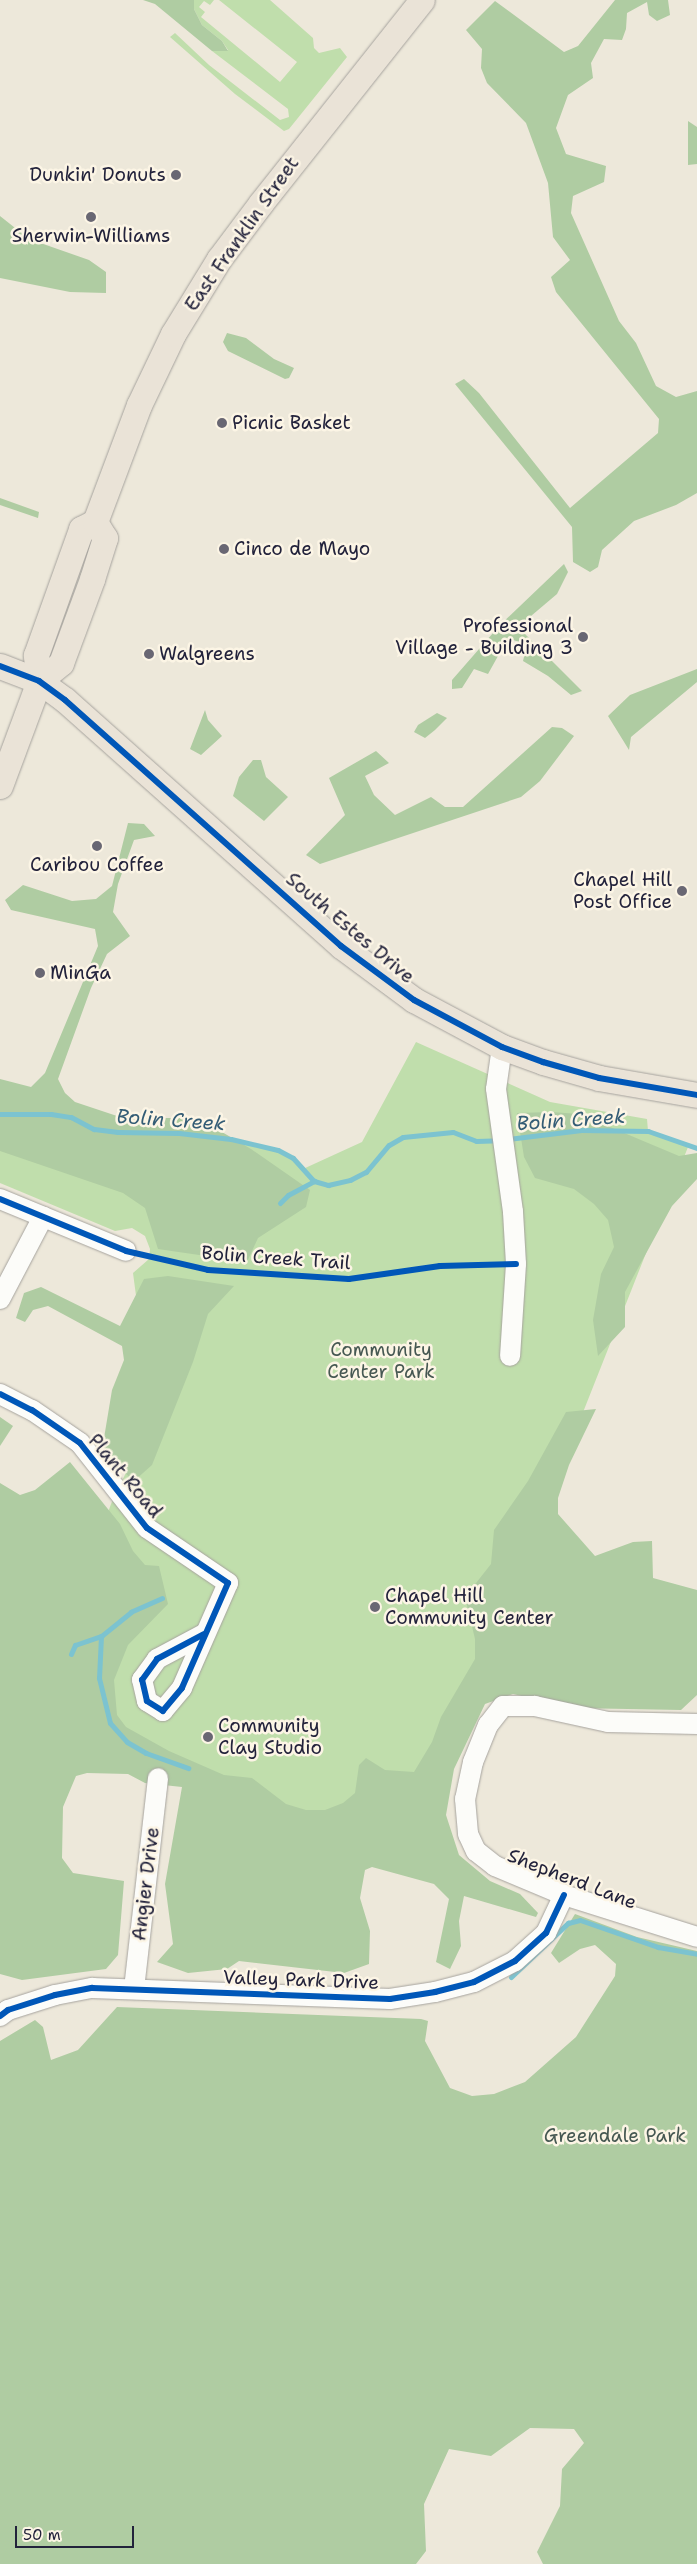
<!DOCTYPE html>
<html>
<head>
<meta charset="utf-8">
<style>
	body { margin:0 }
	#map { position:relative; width:697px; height:2564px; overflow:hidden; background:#ede8da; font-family:"Shantell Sans",sans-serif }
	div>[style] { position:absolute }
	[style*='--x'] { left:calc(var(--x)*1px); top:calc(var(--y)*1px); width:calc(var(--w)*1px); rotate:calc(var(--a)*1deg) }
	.green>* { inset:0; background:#c0deac }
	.forest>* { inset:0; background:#afcca2 }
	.stream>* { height:5px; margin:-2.5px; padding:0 2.5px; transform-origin:2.5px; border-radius:2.5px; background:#7cc3d0 }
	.roads { filter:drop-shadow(0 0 1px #a6a39e) drop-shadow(0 0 1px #a6a39e) }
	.minor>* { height:20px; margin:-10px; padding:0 10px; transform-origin:10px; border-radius:10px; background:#fcfcf9 }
	.major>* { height:25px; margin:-12.5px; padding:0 12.5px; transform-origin:12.5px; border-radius:12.5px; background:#eae3d7 }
	.cycleway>* { height:6px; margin:-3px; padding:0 3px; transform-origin:3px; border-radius:3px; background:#0057b8 }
	.dots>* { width:14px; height:14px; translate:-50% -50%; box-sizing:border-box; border:2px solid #fcf5e5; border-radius:50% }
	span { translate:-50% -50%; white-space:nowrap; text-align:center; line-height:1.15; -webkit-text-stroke:5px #fcf5e5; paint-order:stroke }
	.poi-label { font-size:19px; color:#22223b }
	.right { translate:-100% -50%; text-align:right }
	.left { translate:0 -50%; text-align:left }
	.street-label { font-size:19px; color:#22223b }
	.park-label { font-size:19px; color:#465852 }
	.water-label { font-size:20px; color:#335c75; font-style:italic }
	.scale { position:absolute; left:15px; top:2526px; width:119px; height:22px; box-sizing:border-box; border:2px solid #22223b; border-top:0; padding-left:6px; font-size:15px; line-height:18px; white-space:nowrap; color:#22223b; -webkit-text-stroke:4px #fcf5e5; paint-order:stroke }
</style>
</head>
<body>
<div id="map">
	<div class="green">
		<i style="clip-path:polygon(194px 0,214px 0,210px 5px,204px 1px,199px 7px,205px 12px,201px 17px,280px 82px,297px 62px,219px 0,270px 0,313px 38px,314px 48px,319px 53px,340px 48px,347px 57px,289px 129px,284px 131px,235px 94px,170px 37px,175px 33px,209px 65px,280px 120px,289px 117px,288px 109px,212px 51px,228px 50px,222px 41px,202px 25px,194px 9px)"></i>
		<i style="clip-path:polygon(416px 1042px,550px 1102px,647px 1119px,648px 1131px,688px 1147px,409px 1852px,32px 1724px,111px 1504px,174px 1372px,144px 1356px,133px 1273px,149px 1259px,150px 1249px,145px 1236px,132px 1228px,115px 1231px,0 1183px,0 1115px,231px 1139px,278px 1150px,293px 1158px,303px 1169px,362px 1142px)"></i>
	</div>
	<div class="forest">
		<i style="clip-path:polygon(143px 0,194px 0,194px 9px,202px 25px,222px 41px,228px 51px,212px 51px,155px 4px)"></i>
		<i style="clip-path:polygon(615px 0,668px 0,670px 15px,657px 21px,649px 15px,647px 2px,627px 13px,626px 29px,622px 40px,604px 39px,591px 63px,593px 78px,568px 95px,556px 128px,566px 154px,606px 166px,604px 182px,573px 196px,571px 213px,619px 321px,636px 343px,656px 386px,676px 397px,697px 391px,697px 493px,676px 505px,634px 521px,602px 550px,598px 567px,590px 572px,573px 562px,572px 527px,455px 384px,464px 379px,479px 393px,570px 508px,658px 433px,659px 419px,556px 292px,551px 277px,570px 260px,553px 237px,548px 183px,526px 123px,487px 83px,481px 68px,482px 49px,466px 30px,495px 1px,564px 52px,578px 46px)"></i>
		<i style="clip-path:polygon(688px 121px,697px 127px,697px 164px,688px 165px)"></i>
		<i style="clip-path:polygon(0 216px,29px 239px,89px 260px,106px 272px,106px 293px,70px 292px,0 278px)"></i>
		<i style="clip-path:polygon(227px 333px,246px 338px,274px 359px,294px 368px,289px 378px,285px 379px,228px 351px,223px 342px)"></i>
		<i style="clip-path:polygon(0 498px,39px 512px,38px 518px,0 505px)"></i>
		<i style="clip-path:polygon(564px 564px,568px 572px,557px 594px,518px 627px,582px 691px,571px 695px,548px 676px,523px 661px,527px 645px,508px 638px,488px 674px,474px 669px,462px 688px,452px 689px,452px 680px,500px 625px)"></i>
		<i style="clip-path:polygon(697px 669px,697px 682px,631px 737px,629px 750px,608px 716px,630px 695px)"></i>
		<i style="clip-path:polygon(205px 710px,208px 720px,222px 736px,201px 755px,190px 749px)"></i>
		<i style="clip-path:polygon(437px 713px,447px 718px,435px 730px,425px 738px,414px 732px,418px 725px)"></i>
		<i style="clip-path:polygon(552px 727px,562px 728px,574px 736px,540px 781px,521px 797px,320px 864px,306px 855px,345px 815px,329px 778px,376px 751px,389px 763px,365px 776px,374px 795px,395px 815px,431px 797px,445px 807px,463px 807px)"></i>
		<i style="clip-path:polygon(253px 760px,261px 760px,266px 777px,288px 797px,264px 821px,233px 796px,239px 777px)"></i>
		<i style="clip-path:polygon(128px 823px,144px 824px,155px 836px,134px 840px,118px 884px,113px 912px,130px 936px,107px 954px,91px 988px,58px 1079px,65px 1093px,75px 1102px,123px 1118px,198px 1118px,251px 1149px,310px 1190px,306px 1207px,258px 1238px,247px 1262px,158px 1249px,145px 1208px,123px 1193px,0 1151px,0 1079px,31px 1087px,45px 1073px,98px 946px,95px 929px,11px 910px,5px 900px,23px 885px,72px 901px,96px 899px,112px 886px)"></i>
		<i style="clip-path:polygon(551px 1112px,579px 1114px,679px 1156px,697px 1153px,697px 1179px,672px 1206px,625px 1292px,625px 1327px,598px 1356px,593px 1320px,601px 1274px,614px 1247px,608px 1220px,594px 1204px,574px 1189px,535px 1178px,524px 1157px,517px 1113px)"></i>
		<i style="clip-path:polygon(168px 1276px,234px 1286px,208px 1314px,193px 1362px,152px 1465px,134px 1481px,108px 1458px,103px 1444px,112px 1390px,124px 1360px,122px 1346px,48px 1306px,33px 1310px,25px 1322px,16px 1318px,24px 1293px,41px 1287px,120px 1326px,144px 1279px)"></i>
		<i style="clip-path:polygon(596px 1409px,569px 1465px,558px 1498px,558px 1514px,595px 1556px,633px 1542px,652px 1541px,653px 1578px,697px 1590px,697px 1695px,681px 1710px,574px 1708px,513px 1694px,485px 1704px,454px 1769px,446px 1815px,459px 1855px,490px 1881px,520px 1894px,538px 1913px,536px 1917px,464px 1896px,459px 1921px,461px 1946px,450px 1969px,436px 1962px,449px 1899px,434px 1884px,372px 1867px,365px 1870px,360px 1898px,370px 1931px,369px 1964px,344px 1973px,239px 1961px,227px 1969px,188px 1973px,157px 1962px,173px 1944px,165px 1884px,182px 1787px,145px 1783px,128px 1774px,87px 1773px,76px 1776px,63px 1807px,62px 1858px,73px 1873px,124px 1881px,118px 1955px,106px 1969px,22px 1980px,0 1974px,0 1483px,20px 1495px,35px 1490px,70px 1462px,120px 1524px,133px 1551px,145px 1565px,159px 1566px,168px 1604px,128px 1645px,114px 1680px,117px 1715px,126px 1727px,169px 1751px,224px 1775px,252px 1778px,286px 1804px,306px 1810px,325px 1810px,343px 1803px,355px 1793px,359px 1765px,366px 1758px,385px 1770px,414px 1772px,432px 1742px,441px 1717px,475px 1659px,475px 1639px,465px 1597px,491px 1564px,494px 1530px,528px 1481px,566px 1412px)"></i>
		<i style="clip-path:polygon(0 1417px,13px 1426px,0 1446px)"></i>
		<i style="clip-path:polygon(575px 1914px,637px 1937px,697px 1951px,697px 2564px,543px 2564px,537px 2552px,560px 2506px,562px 2469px,584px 2443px,574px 2429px,530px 2428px,491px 2456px,449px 2449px,424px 2504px,426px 2551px,416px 2564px,0 2564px,0 2041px,35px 2020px,43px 2027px,51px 2060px,78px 2050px,117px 2007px,421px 2019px,428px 2021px,425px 2041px,450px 2088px,472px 2096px,494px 2094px,525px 2082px,576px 2037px,615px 1976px,616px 1964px,595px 1945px,580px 1949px,559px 1963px,551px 1953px)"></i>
	</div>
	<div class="stream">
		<i style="--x:0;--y:1114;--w:51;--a:0"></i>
		<i style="--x:51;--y:1114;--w:20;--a:9"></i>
		<i style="--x:71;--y:1117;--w:26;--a:28"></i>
		<i style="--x:94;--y:1129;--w:24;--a:7"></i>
		<i style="--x:118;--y:1132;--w:61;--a:0.9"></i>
		<i style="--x:179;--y:1133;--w:52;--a:6.6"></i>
		<i style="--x:231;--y:1139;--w:48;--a:13.2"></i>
		<i style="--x:278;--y:1150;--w:17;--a:28"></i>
		<i style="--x:293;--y:1158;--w:31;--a:48"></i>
		<i style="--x:314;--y:1181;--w:15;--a:16"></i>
		<i style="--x:328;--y:1185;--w:23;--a:-13"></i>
		<i style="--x:350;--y:1180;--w:18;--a:-27"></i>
		<i style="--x:366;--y:1172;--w:35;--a:-50"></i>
		<i style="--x:389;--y:1145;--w:16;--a:-30"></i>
		<i style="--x:403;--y:1137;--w:50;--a:-5.7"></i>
		<i style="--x:453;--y:1132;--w:25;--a:21"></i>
		<i style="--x:476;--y:1141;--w:24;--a:-2"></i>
		<i style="--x:508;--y:1139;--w:74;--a:-7"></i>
		<i style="--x:581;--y:1130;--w:67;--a:0.9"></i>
		<i style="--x:648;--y:1131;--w:52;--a:19.1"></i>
		<i style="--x:280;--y:1203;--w:11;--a:-45"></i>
		<i style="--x:288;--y:1195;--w:30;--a:-28"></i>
		<i style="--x:162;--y:1598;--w:34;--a:156"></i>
		<i style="--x:131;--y:1612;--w:38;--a:141"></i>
		<i style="--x:101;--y:1636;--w:42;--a:92.7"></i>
		<i style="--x:99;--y:1678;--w:46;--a:76.3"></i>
		<i style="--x:110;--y:1723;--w:25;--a:48"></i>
		<i style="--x:127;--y:1742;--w:22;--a:30"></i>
		<i style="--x:146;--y:1753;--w:45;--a:19.7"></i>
		<i style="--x:71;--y:1654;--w:10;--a:-66"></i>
		<i style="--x:75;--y:1645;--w:28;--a:-19"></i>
		<i style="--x:511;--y:1977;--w:79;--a:-43.5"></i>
		<i style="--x:568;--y:1923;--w:12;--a:-14"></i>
		<i style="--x:580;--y:1920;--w:83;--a:19.1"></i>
		<i style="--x:658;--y:1947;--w:40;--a:10"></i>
	</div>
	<div class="roads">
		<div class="minor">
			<i style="--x:502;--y:1047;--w:42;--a:98.1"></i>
			<i style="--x:496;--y:1089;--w:124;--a:82.1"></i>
			<i style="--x:513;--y:1212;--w:52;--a:86.7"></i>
			<i style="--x:516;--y:1264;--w:92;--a:93.7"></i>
			<i style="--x:0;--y:1199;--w:136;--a:22.4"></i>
			<i style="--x:0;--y:1299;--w:93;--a:-62.3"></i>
			<i style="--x:0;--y:1394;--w:36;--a:27"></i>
			<i style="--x:32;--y:1410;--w:58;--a:34.5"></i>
			<i style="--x:80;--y:1443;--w:108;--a:51.8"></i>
			<i style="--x:147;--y:1528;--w:98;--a:34.2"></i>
			<i style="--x:228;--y:1583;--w:115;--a:113.7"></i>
			<i style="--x:182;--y:1688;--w:30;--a:130"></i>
			<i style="--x:163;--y:1711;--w:19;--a:-148"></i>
			<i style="--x:147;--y:1701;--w:22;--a:-103"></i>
			<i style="--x:142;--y:1680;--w:26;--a:-54"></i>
			<i style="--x:157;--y:1659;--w:53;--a:-28"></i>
			<i style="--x:697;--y:1724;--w:89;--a:-178.7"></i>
			<i style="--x:608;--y:1722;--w:75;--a:-167.6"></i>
			<i style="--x:535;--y:1706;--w:32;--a:180"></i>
			<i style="--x:503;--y:1706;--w:24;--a:128"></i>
			<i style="--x:488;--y:1725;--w:40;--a:112"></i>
			<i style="--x:473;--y:1762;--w:38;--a:102"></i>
			<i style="--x:465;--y:1799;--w:35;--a:85"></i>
			<i style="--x:468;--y:1834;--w:19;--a:65"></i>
			<i style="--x:476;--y:1851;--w:24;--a:38"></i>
			<i style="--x:495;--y:1866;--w:75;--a:22.8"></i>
			<i style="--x:564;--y:1895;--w:139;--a:17.5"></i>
			<i style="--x:134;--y:1989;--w:212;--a:-83.5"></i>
			<i style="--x:0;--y:2016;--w:10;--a:-37"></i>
			<i style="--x:8;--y:2010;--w:49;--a:-17.7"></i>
			<i style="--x:55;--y:1995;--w:38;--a:-11"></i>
			<i style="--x:92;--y:1988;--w:298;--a:2.1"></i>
			<i style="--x:390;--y:1999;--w:46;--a:-8.8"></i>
			<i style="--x:435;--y:1992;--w:40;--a:-14.4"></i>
			<i style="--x:474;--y:1982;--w:46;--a:-27.1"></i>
			<i style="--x:515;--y:1961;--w:42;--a:-42.1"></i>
			<i style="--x:546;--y:1933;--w:42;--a:-64.7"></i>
		</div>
		<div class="major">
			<i style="--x:0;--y:666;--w:42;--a:21"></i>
			<i style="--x:39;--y:681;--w:32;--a:36"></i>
			<i style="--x:65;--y:700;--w:370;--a:41.7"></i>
			<i style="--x:341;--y:946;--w:91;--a:36.5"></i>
			<i style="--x:414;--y:1000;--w:100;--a:28.1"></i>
			<i style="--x:502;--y:1047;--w:44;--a:20.1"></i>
			<i style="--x:543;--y:1062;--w:58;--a:15.9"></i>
			<i style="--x:599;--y:1078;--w:99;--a:9.8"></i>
			<i style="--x:39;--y:681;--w:26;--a:-97"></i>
			<i style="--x:36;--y:655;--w:134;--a:-70.3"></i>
			<i style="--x:81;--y:529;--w:16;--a:-27"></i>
			<i style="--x:95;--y:522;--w:125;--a:-69.4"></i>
			<i style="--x:139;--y:405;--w:79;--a:-64.4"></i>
			<i style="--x:173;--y:334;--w:88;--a:-58.5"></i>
			<i style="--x:219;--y:259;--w:70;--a:-53.1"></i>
			<i style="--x:261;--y:203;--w:259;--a:-51.6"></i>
			<i style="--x:0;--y:786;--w:112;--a:-69.6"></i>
			<i style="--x:39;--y:681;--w:28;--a:-39"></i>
			<i style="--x:61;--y:663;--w:90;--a:-69.7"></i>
			<i style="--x:92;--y:579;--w:43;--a:-72.4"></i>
			<i style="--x:105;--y:538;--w:19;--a:-122"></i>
		</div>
	</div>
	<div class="cycleway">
		<i style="--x:0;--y:666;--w:42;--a:21"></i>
		<i style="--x:39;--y:681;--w:32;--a:36"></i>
		<i style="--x:65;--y:700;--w:370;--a:41.7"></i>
		<i style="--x:341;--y:946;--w:91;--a:36.5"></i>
		<i style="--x:414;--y:1000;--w:100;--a:28.1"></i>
		<i style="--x:502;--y:1047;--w:44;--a:20.1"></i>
		<i style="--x:543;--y:1062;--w:58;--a:15.9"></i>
		<i style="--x:599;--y:1078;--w:99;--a:9.8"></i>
		<i style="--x:0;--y:1199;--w:136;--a:22.4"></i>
		<i style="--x:126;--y:1251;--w:84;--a:13"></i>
		<i style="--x:208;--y:1270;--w:141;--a:3.7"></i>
		<i style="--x:349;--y:1279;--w:92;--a:-8.1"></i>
		<i style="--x:440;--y:1266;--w:76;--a:-1.5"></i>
		<i style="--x:0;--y:1394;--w:36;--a:27"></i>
		<i style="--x:32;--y:1410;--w:58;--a:34.5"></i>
		<i style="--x:80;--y:1443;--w:108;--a:51.8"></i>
		<i style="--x:147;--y:1528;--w:98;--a:34.2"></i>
		<i style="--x:228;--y:1583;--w:115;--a:113.7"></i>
		<i style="--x:182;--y:1688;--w:30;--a:130"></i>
		<i style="--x:163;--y:1711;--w:19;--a:-148"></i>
		<i style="--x:147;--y:1701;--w:22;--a:-103"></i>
		<i style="--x:142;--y:1680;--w:26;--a:-54"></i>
		<i style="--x:157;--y:1659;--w:53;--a:-28"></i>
		<i style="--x:0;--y:2016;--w:10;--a:-37"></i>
		<i style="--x:8;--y:2010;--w:49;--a:-17.7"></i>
		<i style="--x:55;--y:1995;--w:38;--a:-11"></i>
		<i style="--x:92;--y:1988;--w:298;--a:2.1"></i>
		<i style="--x:390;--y:1999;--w:46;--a:-8.8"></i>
		<i style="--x:435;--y:1992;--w:40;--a:-14.4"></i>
		<i style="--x:474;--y:1982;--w:46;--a:-27.1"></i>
		<i style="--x:515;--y:1961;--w:42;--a:-42.1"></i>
		<i style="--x:546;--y:1933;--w:42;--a:-64.7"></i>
	</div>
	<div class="dots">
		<i style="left:176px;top:175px;background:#696773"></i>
		<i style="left:91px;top:217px;background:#696773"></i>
		<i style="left:222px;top:423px;background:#696773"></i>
		<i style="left:224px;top:549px;background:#696773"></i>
		<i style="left:583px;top:637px;background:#696773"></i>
		<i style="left:149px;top:654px;background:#696773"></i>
		<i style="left:97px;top:846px;background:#696773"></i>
		<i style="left:682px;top:891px;background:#696773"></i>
		<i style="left:40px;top:973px;background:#696773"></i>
		<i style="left:375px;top:1607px;background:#696773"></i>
		<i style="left:208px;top:1737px;background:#696773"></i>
	</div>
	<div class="poi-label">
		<span class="right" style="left:166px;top:175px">Dunkin' Donuts</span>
		<span style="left:91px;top:236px">Sherwin-Williams</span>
		<span class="left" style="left:232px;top:423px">Picnic Basket</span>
		<span class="left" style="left:234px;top:549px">Cinco de Mayo</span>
		<span class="right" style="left:573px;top:637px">Professional<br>Village - Building 3</span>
		<span class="left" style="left:159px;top:654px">Walgreens</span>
		<span style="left:97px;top:865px">Caribou Coffee</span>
		<span class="right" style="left:672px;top:891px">Chapel Hill<br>Post Office</span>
		<span class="left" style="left:50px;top:973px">MinGa</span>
		<span class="left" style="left:385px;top:1607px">Chapel Hill<br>Community Center</span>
		<span class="left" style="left:218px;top:1737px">Community<br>Clay Studio</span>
	</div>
	<div class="street-label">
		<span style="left:242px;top:234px;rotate:-55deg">East Franklin Street</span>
		<span style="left:350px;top:928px;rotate:40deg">South Estes Drive</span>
		<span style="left:276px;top:1258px;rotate:4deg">Bolin Creek Trail</span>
		<span style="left:125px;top:1476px;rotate:50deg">Plant Road</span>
		<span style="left:572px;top:1879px;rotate:21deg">Shepherd Lane</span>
		<span style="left:146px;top:1884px;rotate:-83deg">Angier Drive</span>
		<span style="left:301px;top:1980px;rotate:2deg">Valley Park Drive</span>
	</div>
	<div class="park-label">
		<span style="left:381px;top:1361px">Community<br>Center Park</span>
		<span style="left:615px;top:2136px">Greendale Park</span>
	</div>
	<div class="water-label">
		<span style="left:171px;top:1120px;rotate:4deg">Bolin Creek</span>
		<span style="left:571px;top:1120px;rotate:-4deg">Bolin Creek</span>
	</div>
	<div class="scale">50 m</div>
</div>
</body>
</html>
